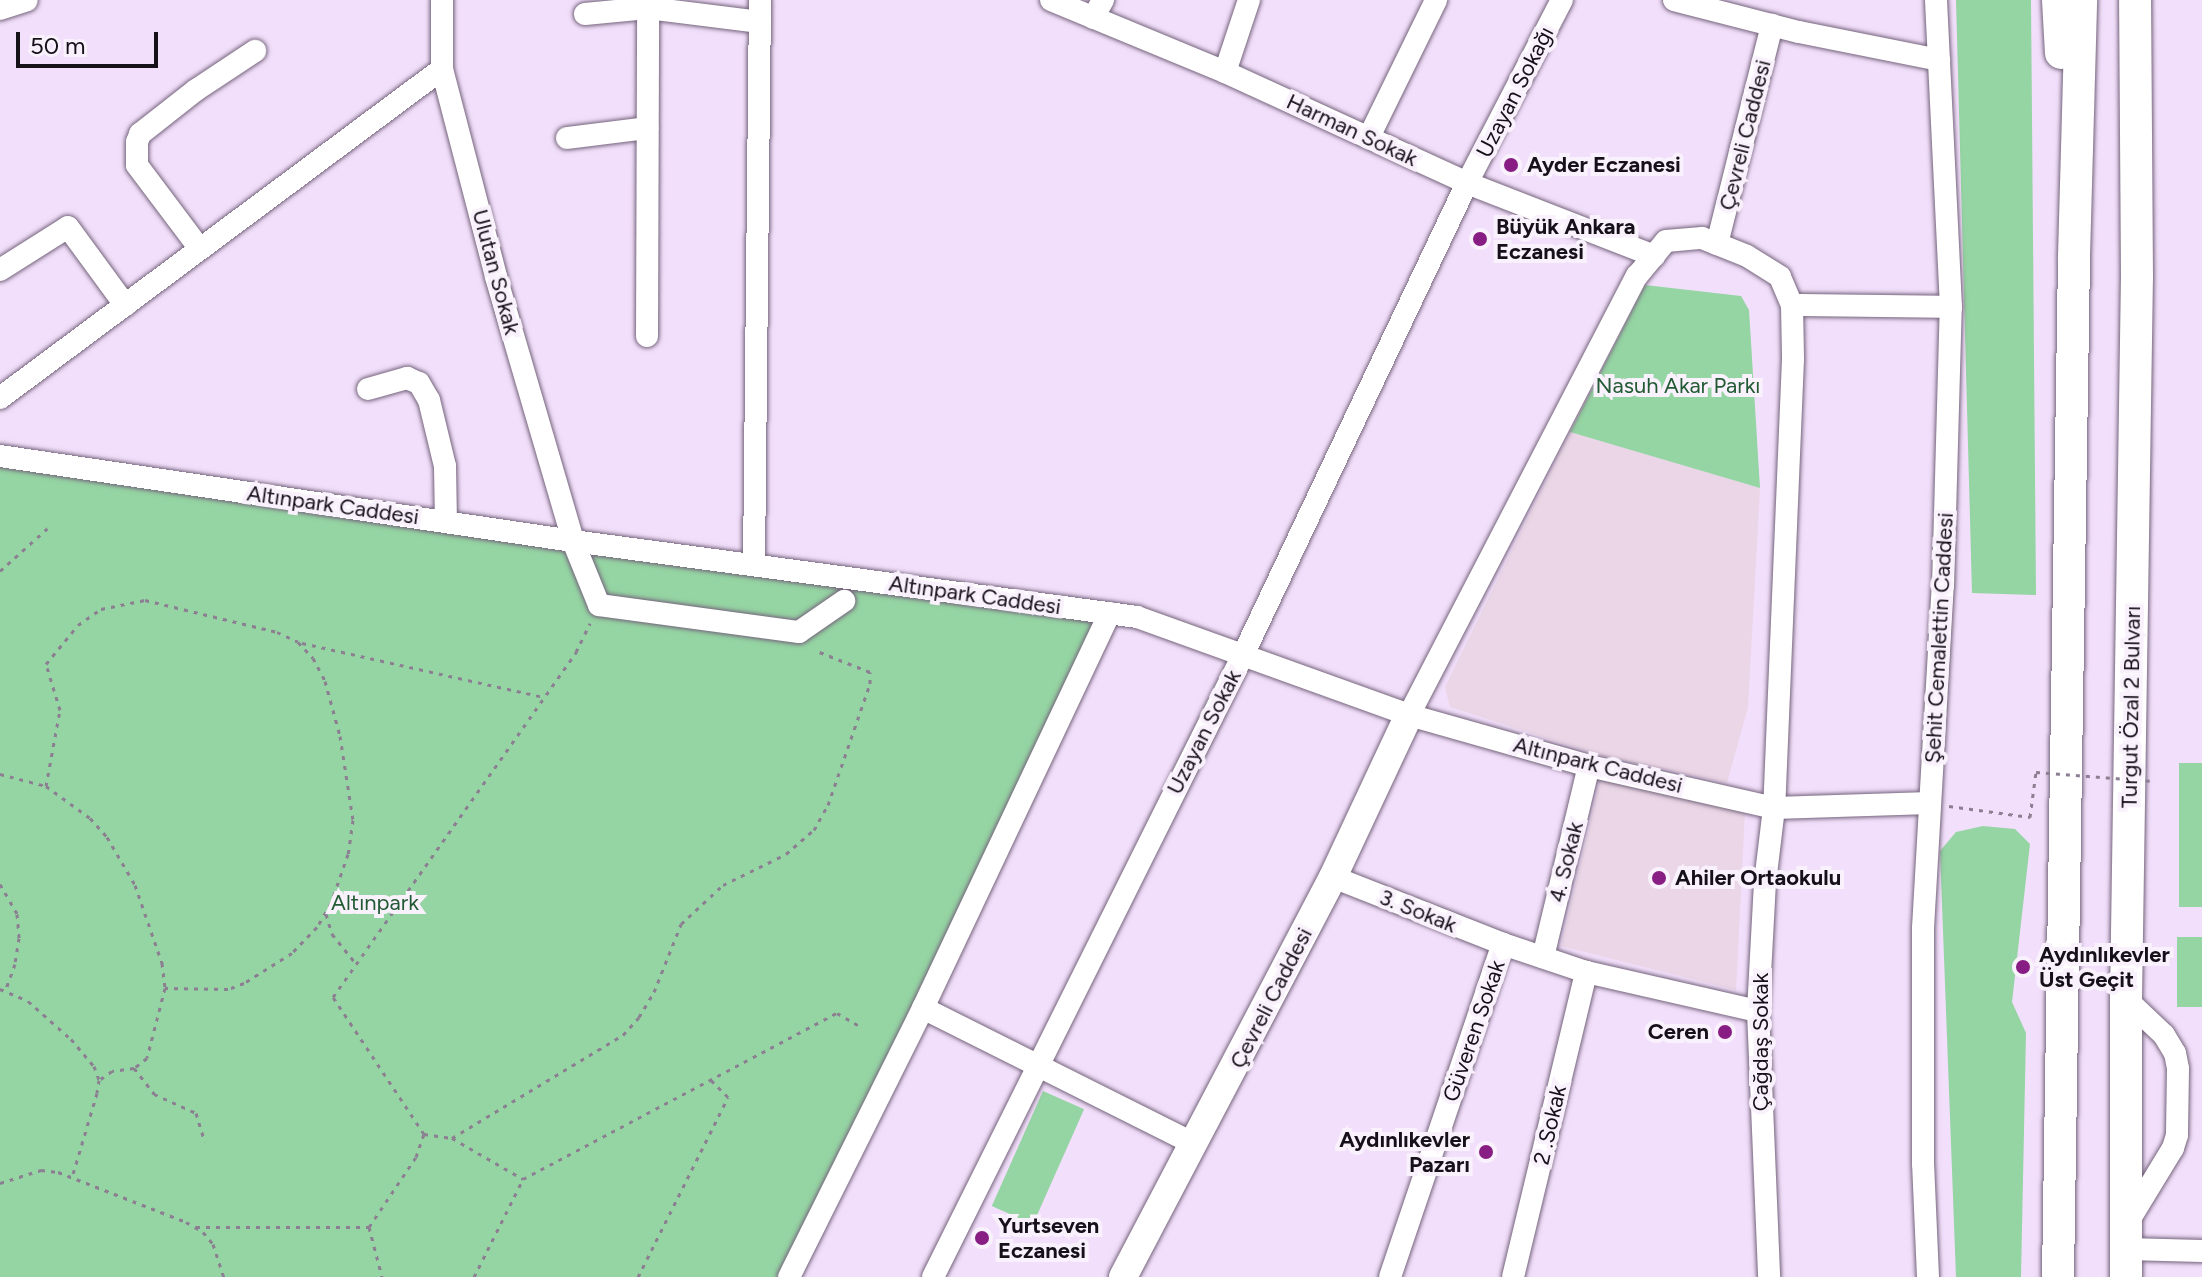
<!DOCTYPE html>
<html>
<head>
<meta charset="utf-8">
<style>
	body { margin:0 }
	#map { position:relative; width:2202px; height:1277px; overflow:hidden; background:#f2dffb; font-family:Figtree,sans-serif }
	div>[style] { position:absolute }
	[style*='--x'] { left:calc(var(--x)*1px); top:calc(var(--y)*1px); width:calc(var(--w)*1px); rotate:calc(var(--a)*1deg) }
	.education>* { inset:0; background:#ead6e6 }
	.green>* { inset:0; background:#95d4a3; transform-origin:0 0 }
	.path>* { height:3px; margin-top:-1.5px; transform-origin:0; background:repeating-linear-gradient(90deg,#8c7f92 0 4px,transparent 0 10px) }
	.roads { filter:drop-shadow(0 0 2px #75647c) drop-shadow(0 0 2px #75647c) }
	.minor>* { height:22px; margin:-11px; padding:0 11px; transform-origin:11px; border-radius:11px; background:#fff }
	.major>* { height:28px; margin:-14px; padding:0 14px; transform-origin:14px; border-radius:14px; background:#fff }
	.highway>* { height:32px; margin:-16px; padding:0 16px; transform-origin:16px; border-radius:16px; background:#fff }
	.path-bridge>* { height:3px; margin-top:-1.5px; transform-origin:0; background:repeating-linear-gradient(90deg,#8c7f92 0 4px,transparent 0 10px) }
	.dots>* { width:22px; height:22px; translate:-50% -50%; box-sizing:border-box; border:4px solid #f9f1fc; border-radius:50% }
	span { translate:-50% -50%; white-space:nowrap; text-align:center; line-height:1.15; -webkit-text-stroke:8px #f9f1fc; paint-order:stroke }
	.street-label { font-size:22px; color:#161019 }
	.poi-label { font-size:22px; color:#161019; font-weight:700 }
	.left { translate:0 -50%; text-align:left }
	.right { translate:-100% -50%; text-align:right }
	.park-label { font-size:22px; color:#225a33 }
	.scale { position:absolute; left:16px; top:32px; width:142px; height:36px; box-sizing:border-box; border:4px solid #161019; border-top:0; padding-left:10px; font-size:24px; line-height:28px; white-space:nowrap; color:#161019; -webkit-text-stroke:6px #f9f1fc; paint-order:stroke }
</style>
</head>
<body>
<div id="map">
	<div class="education">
		<i style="clip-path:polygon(1570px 432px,1760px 488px,1748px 707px,1727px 783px,1599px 755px,1450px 707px,1445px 687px)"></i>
		<i style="clip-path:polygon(1600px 780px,1745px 811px,1736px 990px,1561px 946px)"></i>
	</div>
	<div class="green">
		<i style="clip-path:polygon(1956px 0,2031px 0,2036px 595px,1972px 593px)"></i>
		<i style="clip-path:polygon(1645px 285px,1741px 296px,1749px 310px,1760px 488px,1570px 432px)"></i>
		<i style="clip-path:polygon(0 456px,1110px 613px,789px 1277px,0 1277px)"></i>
		<i style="left:2179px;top:763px;width:23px;height:144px"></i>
		<i style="clip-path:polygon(1983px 826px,2015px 829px,2030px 844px,2012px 1002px,2026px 1033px,2021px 1277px,1956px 1277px,1940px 851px,1956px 832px)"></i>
		<i style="left:2177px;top:937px;width:25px;height:70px"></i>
		<i style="left:1043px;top:1091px;width:45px;height:126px;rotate:24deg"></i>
	</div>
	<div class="path">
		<i style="--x:0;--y:571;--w:69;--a:-42"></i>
		<i style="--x:302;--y:643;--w:247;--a:12.6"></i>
		<i style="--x:0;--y:774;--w:48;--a:14.6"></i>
		<i style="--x:46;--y:786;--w:54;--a:36"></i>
		<i style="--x:90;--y:818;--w:25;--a:48"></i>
		<i style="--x:107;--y:837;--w:56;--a:59.7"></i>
		<i style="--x:135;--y:885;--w:83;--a:70.9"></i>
		<i style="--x:162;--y:963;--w:25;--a:83"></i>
		<i style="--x:165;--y:988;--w:72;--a:104.4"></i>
		<i style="--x:147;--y:1058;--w:16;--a:142"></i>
		<i style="--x:134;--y:1068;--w:22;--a:172"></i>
		<i style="--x:112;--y:1071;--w:16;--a:145"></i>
		<i style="--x:46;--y:786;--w:77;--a:-79.6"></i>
		<i style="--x:60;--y:710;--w:48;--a:-106.9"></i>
		<i style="--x:46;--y:664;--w:50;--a:-50.6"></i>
		<i style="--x:78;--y:625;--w:28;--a:-35"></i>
		<i style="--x:101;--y:609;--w:45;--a:-11.6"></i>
		<i style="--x:145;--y:600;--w:136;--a:13.6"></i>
		<i style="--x:277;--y:632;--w:23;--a:25"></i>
		<i style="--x:298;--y:642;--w:22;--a:47"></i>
		<i style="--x:313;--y:658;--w:26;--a:62"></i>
		<i style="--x:325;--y:681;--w:57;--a:74.7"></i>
		<i style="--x:340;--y:736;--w:85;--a:81.2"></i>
		<i style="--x:353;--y:820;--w:34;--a:98"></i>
		<i style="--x:348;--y:854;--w:52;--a:109.1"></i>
		<i style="--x:331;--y:903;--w:28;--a:120"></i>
		<i style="--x:317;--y:927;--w:36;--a:134"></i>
		<i style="--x:292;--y:953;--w:57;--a:148"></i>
		<i style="--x:244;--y:983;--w:17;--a:159"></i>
		<i style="--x:228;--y:989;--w:63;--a:-179.1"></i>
		<i style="--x:1949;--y:806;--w:82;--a:7.7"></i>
		<i style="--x:2030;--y:817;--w:45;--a:-82.4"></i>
		<i style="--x:0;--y:884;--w:34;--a:60"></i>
		<i style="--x:17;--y:914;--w:24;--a:85"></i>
		<i style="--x:19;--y:938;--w:26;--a:99"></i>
		<i style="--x:15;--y:964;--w:27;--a:110"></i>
		<i style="--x:326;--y:914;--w:21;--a:73"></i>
		<i style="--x:332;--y:934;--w:38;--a:51"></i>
		<i style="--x:0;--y:989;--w:30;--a:23"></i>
		<i style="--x:28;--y:1001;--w:57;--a:41.5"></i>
		<i style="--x:71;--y:1039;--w:35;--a:50"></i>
		<i style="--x:94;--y:1066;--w:15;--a:70"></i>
		<i style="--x:99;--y:1080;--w:13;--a:99"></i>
		<i style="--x:97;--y:1093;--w:84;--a:106.5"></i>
		<i style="--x:134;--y:1068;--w:33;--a:52"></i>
		<i style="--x:154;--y:1094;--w:46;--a:24.3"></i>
		<i style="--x:196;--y:1113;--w:30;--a:73"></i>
		<i style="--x:424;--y:1134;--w:164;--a:-123.6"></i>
		<i style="--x:333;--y:997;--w:422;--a:-54.8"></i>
		<i style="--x:576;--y:652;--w:32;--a:-64"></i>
		<i style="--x:452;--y:1138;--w:200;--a:-31.1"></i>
		<i style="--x:623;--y:1035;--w:24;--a:-48"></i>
		<i style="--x:639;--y:1017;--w:29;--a:-59"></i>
		<i style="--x:654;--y:992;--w:73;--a:-68.3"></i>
		<i style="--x:681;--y:924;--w:57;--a:-42.9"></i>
		<i style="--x:723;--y:885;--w:70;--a:-26.2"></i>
		<i style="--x:786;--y:854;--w:37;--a:-41"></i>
		<i style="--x:814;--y:830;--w:29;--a:-61"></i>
		<i style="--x:828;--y:805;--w:128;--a:-70.9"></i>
		<i style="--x:870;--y:684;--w:12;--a:-90"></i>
		<i style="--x:870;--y:672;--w:57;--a:-158.4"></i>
		<i style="--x:0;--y:1183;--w:43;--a:-17.6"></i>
		<i style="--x:41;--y:1170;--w:17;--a:7"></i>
		<i style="--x:58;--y:1172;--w:137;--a:21.3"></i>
		<i style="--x:186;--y:1222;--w:20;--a:30"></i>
		<i style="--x:203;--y:1232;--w:16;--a:50"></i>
		<i style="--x:213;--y:1244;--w:35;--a:72"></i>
		<i style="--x:196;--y:1227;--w:173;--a:0"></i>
		<i style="--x:369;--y:1227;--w:52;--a:75.4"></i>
		<i style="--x:369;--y:1227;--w:84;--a:-56.1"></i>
		<i style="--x:416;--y:1157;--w:24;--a:-71"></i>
		<i style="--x:424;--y:1134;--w:28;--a:8"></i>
		<i style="--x:452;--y:1138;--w:82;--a:30"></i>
		<i style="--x:474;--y:1277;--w:110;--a:-63.4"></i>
		<i style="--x:523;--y:1179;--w:355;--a:-27.9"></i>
		<i style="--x:837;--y:1013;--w:28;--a:30"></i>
		<i style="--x:638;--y:1277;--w:201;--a:-63.4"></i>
		<i style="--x:728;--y:1097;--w:25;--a:-135"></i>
	</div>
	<div class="roads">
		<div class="minor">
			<i style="--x:442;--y:0;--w:69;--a:90"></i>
			<i style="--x:442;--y:69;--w:215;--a:75.4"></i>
			<i style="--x:496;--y:277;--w:275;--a:73.7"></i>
			<i style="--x:573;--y:541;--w:69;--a:67.9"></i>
			<i style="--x:599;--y:605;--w:202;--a:7.7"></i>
			<i style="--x:799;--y:632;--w:55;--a:-34.6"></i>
			<i style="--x:1051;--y:0;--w:188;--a:22.5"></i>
			<i style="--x:1225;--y:72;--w:266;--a:24.6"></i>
			<i style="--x:1467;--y:183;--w:201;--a:21.3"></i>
			<i style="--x:1674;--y:0;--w:129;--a:14.4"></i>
			<i style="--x:1799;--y:32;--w:143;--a:11.3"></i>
			<i style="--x:0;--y:9;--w:28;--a:-18"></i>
			<i style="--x:585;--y:14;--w:63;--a:-5.4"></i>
			<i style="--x:648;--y:8;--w:113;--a:7.1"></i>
			<i style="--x:1093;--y:18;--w:21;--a:-61"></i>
			<i style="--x:1225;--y:72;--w:76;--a:-71.6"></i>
			<i style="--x:1369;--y:137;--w:153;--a:-63.9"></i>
			<i style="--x:567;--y:138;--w:81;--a:-7.1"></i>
			<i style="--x:1717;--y:244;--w:226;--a:-75.9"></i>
			<i style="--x:200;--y:249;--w:105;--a:-126.9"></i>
			<i style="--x:137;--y:165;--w:23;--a:-90"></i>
			<i style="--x:137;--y:142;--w:9;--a:-69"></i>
			<i style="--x:140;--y:134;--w:71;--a:-38.2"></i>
			<i style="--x:196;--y:90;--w:71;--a:-33.5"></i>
			<i style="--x:0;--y:270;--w:80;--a:-32.3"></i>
			<i style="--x:68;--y:227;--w:97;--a:53.8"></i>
			<i style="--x:1792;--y:305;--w:159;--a:0.7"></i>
			<i style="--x:647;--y:336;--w:328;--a:-89.8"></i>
			<i style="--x:368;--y:389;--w:41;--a:-15.8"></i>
			<i style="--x:407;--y:378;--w:13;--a:23"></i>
			<i style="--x:419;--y:383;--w:20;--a:60"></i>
			<i style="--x:429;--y:400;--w:68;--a:76.4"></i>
			<i style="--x:445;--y:466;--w:56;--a:89"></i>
			<i style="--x:0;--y:398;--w:551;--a:-36.66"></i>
			<i style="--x:0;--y:456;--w:579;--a:8.44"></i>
			<i style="--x:573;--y:541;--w:569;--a:7.67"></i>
			<i style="--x:1137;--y:617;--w:289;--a:19.8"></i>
			<i style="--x:1409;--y:715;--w:187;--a:15.8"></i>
			<i style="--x:1589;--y:766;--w:190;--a:12.8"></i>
			<i style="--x:1774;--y:808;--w:156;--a:-1.8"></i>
			<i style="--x:754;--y:564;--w:564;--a:-89.39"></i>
			<i style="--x:1409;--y:715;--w:495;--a:-62.6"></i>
			<i style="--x:1637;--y:276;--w:45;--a:-50.4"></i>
			<i style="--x:1666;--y:241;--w:36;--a:-5"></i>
			<i style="--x:1702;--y:238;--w:48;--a:21.8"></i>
			<i style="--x:1747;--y:256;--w:39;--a:32"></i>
			<i style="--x:1780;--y:277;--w:30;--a:67"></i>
			<i style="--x:1792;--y:305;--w:54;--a:88.9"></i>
			<i style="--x:1793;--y:359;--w:449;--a:92.4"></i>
			<i style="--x:1774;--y:808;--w:75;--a:96.9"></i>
			<i style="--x:1765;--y:882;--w:129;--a:93.1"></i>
			<i style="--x:1758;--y:1011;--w:266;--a:87.6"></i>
			<i style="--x:1333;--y:877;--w:183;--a:21.5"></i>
			<i style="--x:1503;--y:944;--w:88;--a:18.6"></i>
			<i style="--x:1586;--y:972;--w:176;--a:12.8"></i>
			<i style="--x:1543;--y:957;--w:196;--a:-76.5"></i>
			<i style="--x:2126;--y:999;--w:52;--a:43.5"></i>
			<i style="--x:2164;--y:1035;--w:21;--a:59"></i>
			<i style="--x:2175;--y:1053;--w:16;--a:79"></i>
			<i style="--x:2178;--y:1069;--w:66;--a:90.9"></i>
			<i style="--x:2177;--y:1135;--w:14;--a:107"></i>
			<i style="--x:2173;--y:1148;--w:87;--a:121.3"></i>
			<i style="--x:923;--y:1008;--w:304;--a:26.6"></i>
			<i style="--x:2127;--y:1249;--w:75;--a:1.5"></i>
			<i style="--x:789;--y:1277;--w:301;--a:-63.5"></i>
			<i style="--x:923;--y:1008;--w:437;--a:-64.7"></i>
			<i style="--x:933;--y:1277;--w:695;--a:-63.51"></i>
			<i style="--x:1243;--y:655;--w:522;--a:-64.61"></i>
			<i style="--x:1467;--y:183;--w:206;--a:-62.6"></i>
			<i style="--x:1390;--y:1277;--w:352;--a:-71.3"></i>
			<i style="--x:1513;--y:1277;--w:314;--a:-76.5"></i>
			<i style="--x:1928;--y:1277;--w:113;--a:-92.5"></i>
			<i style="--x:1923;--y:1164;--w:236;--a:-90"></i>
			<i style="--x:1923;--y:928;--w:343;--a:-86.7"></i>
			<i style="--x:1943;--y:586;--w:279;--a:-88.4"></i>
			<i style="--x:1951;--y:307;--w:307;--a:-92.8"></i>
		</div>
		<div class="major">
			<i style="--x:1123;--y:1277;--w:452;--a:-62.3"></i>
			<i style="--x:1333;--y:877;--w:179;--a:-64.9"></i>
		</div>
		<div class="highway">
			<i style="--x:2058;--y:0;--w:53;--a:86.8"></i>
			<i style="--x:2058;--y:1277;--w:1021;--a:-89.1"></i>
			<i style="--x:2074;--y:256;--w:256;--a:-88.4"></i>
			<i style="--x:2126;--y:1277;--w:278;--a:-90"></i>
			<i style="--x:2126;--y:999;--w:722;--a:-89.13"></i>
			<i style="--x:2137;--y:277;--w:277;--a:-90.4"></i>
		</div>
	</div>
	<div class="path-bridge">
		<i style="--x:2036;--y:772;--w:117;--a:4.4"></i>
	</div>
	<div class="dots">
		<i style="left:1511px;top:165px;background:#881d83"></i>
		<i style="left:1480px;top:239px;background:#881d83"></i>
		<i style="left:1659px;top:878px;background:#881d83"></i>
		<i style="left:2023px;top:967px;background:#881d83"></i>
		<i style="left:1725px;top:1032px;background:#881d83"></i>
		<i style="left:1486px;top:1152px;background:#881d83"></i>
		<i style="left:982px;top:1238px;background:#881d83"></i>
	</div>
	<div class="street-label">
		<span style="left:1515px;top:92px;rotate:-63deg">Uzayan Sokağı</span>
		<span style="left:1352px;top:130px;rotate:25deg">Harman Sokak</span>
		<span style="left:1745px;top:135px;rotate:-76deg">Çevreli Caddesi</span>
		<span style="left:496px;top:272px;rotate:75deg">Ulutan Sokak</span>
		<span style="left:333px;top:505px;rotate:8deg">Altınpark Caddesi</span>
		<span style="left:975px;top:595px;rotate:8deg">Altınpark Caddesi</span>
		<span style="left:1939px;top:638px;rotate:-87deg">Şehit Cemalettin Caddesi</span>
		<span style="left:2131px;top:707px;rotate:-89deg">Turgut Özal 2 Bulvarı</span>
		<span style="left:1204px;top:732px;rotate:-63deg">Uzayan Sokak</span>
		<span style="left:1598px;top:765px;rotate:14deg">Altınpark Caddesi</span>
		<span style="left:1566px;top:862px;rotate:-76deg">4. Sokak</span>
		<span style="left:1418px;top:911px;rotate:22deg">3. Sokak</span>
		<span style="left:1271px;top:998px;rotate:-63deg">Çevreli Caddesi</span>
		<span style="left:1474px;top:1031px;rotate:-71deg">Güveren Sokak</span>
		<span style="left:1761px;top:1042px;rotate:-90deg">Çağdaş Sokak</span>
		<span style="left:1550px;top:1125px;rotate:-77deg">2 .Sokak</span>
	</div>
	<div class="poi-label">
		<span class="left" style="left:1527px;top:165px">Ayder Eczanesi</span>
		<span class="left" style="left:1496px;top:239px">Büyük Ankara<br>Eczanesi</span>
		<span class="left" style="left:1675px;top:878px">Ahiler Ortaokulu</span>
		<span class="left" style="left:2039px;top:967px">Aydınlıkevler<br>Üst Geçit</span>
		<span class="right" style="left:1709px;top:1032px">Ceren</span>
		<span class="right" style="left:1470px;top:1152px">Aydınlıkevler<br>Pazarı</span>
		<span class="left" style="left:998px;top:1238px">Yurtseven<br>Eczanesi</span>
	</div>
	<div class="park-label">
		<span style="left:1678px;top:386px">Nasuh Akar Parkı</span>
		<span style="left:375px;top:903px">Altınpark</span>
	</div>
	<div class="scale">50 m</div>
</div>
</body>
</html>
